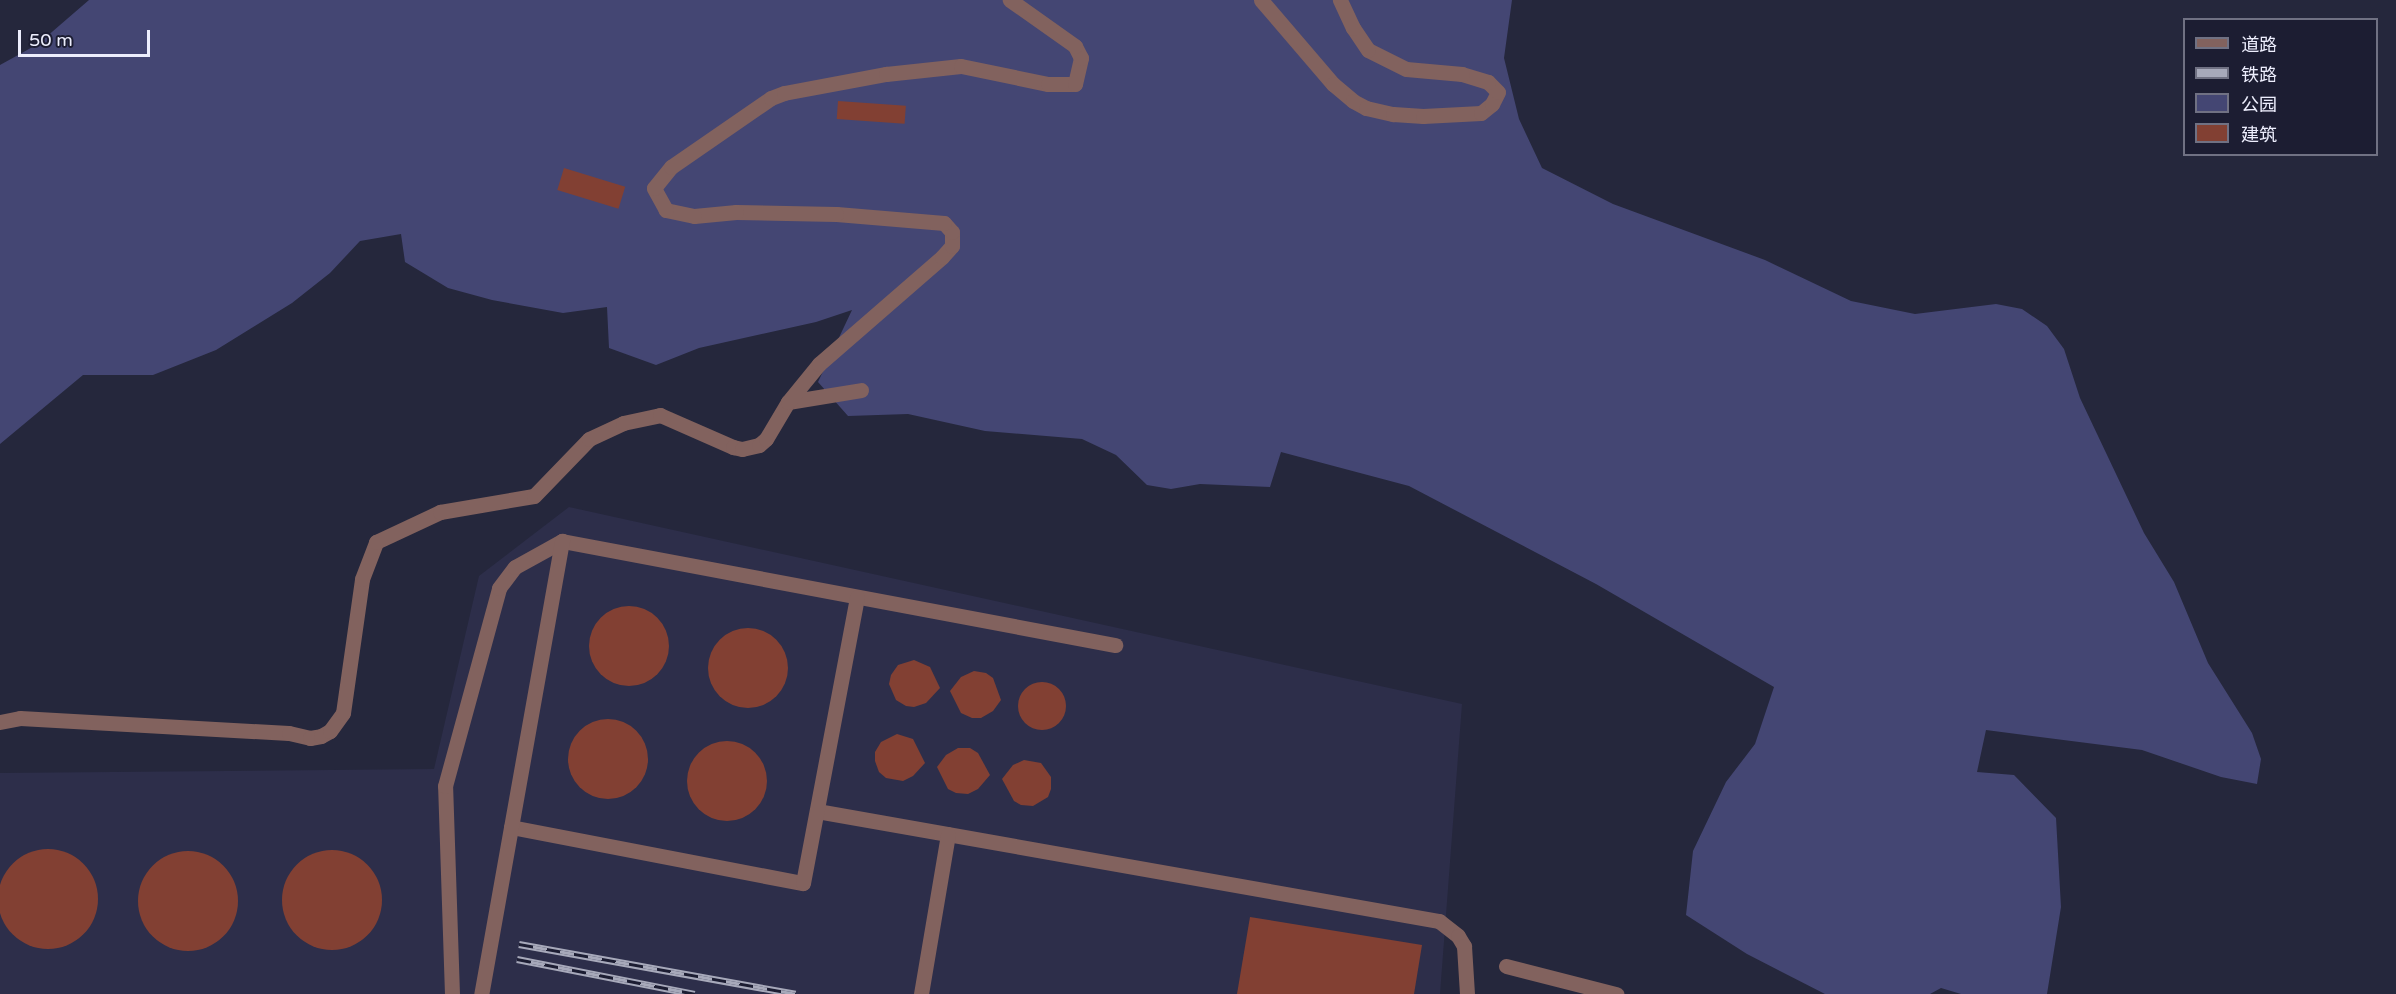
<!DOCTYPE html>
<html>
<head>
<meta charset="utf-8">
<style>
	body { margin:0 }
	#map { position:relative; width:2396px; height:994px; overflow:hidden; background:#25273c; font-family:"Varela Round","Noto Sans SC",sans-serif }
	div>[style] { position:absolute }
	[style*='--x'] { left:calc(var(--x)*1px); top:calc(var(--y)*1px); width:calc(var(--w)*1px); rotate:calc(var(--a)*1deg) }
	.built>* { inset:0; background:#2d2e4a }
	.green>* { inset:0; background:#444673 }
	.building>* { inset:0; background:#824033; transform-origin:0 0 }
	.round { border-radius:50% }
	.minor>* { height:15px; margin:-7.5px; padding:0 7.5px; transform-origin:7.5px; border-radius:7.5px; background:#82625e }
	.rail>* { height:7px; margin-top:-3.5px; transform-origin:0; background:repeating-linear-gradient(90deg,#1c1d32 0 14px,#a7a9ba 0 28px); box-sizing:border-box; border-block:2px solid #a7a9ba }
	span { translate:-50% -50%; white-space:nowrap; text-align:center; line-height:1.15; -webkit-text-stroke:6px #1c1d32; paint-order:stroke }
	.legend { position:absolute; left:2183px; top:18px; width:195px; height:138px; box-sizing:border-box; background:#1c1d32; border:2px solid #707183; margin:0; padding:8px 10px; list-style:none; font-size:18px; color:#edeefd }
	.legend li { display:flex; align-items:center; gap:12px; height:30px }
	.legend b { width:30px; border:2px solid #707183 }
	.scale { position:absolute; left:18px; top:30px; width:132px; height:27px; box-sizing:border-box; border:3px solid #edeefd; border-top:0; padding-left:8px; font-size:18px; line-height:21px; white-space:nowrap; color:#edeefd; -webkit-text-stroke:4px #1c1d32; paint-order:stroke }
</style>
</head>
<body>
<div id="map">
	<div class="built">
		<i style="clip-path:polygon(569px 507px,1462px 704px,1440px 994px,0 994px,0 773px,434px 769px,479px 576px)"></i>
	</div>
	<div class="green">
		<i style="clip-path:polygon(89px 0,1512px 0,1504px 58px,1519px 119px,1542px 168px,1613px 204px,1765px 260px,1851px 301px,1915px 314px,1996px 304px,2022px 309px,2047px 326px,2064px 349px,2080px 398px,2144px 533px,2174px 582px,2208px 663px,2252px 733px,2261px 759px,2257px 784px,2221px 777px,2142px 750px,1986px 730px,1977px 772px,2014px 775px,2056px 818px,2061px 907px,2047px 994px,1961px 994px,1941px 988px,1930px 994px,1825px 994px,1747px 954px,1686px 915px,1693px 851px,1726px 782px,1755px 744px,1774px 687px,1596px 584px,1409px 486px,1281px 452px,1270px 487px,1200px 484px,1171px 489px,1147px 485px,1116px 455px,1082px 439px,985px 431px,908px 414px,848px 416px,818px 382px,852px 310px,816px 322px,699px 348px,656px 365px,609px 348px,607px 307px,563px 313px,492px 300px,448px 288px,405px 262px,401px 234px,360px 241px,330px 273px,292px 303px,216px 350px,153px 375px,83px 375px,0 444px,0 65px,38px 44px)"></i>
	</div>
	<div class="building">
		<i style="left:838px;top:101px;width:68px;height:18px;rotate:4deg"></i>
		<i style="left:564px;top:168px;width:64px;height:23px;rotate:17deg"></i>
		<i class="round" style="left:589px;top:606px;width:80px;height:80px"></i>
		<i class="round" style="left:708px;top:628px;width:80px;height:80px"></i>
		<i style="clip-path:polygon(914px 660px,930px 667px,940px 688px,926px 703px,914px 707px,906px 706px,896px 700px,889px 684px,891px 675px,898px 665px)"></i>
		<i style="clip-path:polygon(974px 671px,986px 673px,993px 678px,1001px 700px,993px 711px,981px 718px,972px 718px,961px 713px,950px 691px,961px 677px)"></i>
		<i class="round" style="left:1018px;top:682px;width:48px;height:48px"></i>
		<i class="round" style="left:568px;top:719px;width:80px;height:80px"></i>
		<i style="clip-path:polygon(897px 734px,913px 739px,925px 763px,913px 776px,903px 781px,886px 778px,879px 772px,875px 761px,875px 752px,881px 742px)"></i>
		<i class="round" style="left:687px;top:741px;width:80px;height:80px"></i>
		<i style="clip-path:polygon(958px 748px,970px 748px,978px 753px,990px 775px,978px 789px,968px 794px,956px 793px,948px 789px,937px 767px,946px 755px)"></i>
		<i style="clip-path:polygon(1024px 760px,1041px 763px,1051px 777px,1051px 789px,1048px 797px,1033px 806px,1021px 805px,1014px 801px,1002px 779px,1013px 765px)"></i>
		<i class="round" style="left:-2px;top:849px;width:100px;height:100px"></i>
		<i class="round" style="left:282px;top:850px;width:100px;height:100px"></i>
		<i class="round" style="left:138px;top:851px;width:100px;height:100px"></i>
		<i style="clip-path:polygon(1250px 917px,1422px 945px,1414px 994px,1237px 994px)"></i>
	</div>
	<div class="minor">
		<i style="--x:1261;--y:0;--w:111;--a:49.4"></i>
		<i style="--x:1333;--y:84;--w:26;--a:40"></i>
		<i style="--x:1353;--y:101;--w:15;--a:28"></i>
		<i style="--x:1366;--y:108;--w:28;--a:13"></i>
		<i style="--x:1393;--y:114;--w:30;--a:4"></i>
		<i style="--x:1423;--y:116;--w:58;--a:-3"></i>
		<i style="--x:1481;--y:113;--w:14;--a:-39"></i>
		<i style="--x:1492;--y:104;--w:13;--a:-63"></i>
		<i style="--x:1498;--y:92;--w:14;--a:-135"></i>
		<i style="--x:1488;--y:82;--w:27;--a:-163"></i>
		<i style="--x:1462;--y:74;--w:56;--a:-174.9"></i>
		<i style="--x:1406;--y:69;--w:42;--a:-153.4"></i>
		<i style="--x:1368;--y:50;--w:27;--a:-124"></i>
		<i style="--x:1353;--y:28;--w:31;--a:-115"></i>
		<i style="--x:788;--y:402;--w:74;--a:-9.3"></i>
		<i style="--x:562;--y:541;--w:563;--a:10.65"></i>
		<i style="--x:0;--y:722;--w:20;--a:-11"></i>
		<i style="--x:20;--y:718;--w:269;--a:3.2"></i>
		<i style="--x:289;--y:733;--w:22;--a:13"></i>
		<i style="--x:310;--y:738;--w:11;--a:-10"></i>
		<i style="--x:321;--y:736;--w:10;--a:-29"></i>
		<i style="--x:330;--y:731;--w:22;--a:-54"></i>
		<i style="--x:343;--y:713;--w:135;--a:-81.9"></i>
		<i style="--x:362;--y:579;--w:40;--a:-69"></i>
		<i style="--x:376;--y:542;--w:71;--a:-25.1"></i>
		<i style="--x:440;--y:512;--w:95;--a:-9.7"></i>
		<i style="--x:534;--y:496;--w:79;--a:-46"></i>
		<i style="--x:589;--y:439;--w:38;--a:-25"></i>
		<i style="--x:623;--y:423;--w:38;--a:-12"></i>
		<i style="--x:660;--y:415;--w:80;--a:23.7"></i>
		<i style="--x:733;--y:447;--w:9;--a:13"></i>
		<i style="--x:742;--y:449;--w:17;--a:-13"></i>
		<i style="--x:759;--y:445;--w:9;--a:-41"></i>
		<i style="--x:766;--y:439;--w:43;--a:-59.3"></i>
		<i style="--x:788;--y:402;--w:49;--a:-50.8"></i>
		<i style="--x:819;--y:364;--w:163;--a:-41"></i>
		<i style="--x:942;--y:257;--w:15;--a:-48"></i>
		<i style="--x:952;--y:246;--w:14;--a:-90"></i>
		<i style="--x:952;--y:232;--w:12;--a:-132"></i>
		<i style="--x:944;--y:223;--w:108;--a:-175.2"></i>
		<i style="--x:836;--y:214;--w:100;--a:-178.9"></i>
		<i style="--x:736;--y:212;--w:42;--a:174.6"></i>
		<i style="--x:694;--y:216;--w:29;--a:-168"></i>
		<i style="--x:666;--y:210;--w:25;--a:-119"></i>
		<i style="--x:654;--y:188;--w:27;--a:-51"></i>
		<i style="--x:671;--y:167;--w:121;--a:-34.6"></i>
		<i style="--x:771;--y:98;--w:14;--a:-21"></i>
		<i style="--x:784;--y:93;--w:104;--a:-10.6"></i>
		<i style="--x:886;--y:74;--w:75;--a:-6.1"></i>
		<i style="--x:961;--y:66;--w:89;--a:11.7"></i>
		<i style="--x:1048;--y:84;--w:27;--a:0"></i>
		<i style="--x:1075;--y:84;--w:27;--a:-77"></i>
		<i style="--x:1081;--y:58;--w:13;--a:-117"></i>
		<i style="--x:1075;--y:46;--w:80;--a:-144.7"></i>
		<i style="--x:817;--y:811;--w:632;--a:10.03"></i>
		<i style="--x:1439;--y:921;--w:24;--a:38"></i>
		<i style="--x:1458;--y:936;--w:12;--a:59"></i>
		<i style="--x:1464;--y:946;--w:48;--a:86.4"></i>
		<i style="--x:511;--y:827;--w:297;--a:10.9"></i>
		<i style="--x:803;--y:883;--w:291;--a:-79.3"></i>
		<i style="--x:1506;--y:966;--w:114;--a:14.3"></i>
		<i style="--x:452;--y:994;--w:208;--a:-91.9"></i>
		<i style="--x:445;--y:786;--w:205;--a:-74.7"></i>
		<i style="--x:499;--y:588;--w:26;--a:-53"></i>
		<i style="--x:515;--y:567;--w:54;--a:-29"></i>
		<i style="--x:562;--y:541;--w:460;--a:100.1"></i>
		<i style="--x:921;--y:994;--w:162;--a:-80.4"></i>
	</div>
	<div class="rail">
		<i style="--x:519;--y:944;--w:281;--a:10.2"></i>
		<i style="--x:517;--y:959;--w:181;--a:11.1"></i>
	</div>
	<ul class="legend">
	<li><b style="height:8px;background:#82625e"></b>道路</li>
	<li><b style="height:8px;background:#a7a9ba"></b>铁路</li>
	<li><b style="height:16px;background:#444673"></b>公园</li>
	<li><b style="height:16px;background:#824033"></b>建筑</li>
	</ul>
	<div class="scale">50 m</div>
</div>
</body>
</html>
